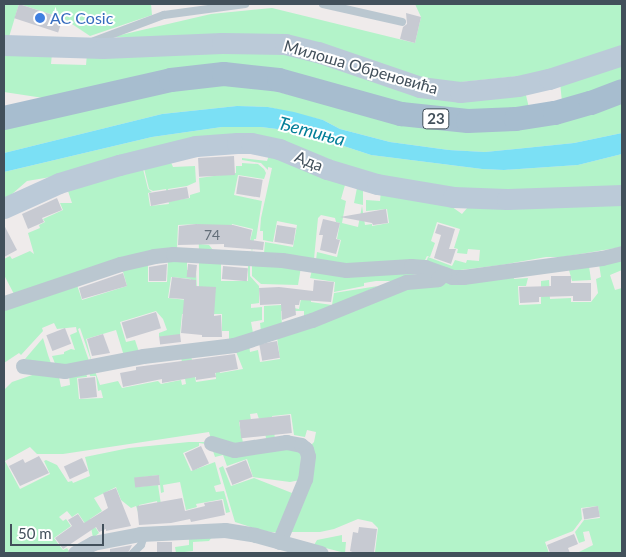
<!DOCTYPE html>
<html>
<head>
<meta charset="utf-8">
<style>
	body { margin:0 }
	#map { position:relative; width:626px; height:557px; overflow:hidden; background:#efebeb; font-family:Lato,sans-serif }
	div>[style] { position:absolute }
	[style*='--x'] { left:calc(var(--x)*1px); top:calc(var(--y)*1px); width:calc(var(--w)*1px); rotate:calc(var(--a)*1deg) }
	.green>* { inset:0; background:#b3f3c9 }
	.water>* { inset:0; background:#7be0f5 }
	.building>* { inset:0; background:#c7cad2; transform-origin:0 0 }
	.lane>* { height:8px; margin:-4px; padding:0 4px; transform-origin:4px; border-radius:4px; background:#bac7d0 }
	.street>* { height:15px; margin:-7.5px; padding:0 7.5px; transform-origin:7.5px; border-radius:7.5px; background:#bac7d0 }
	.secondary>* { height:21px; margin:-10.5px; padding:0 10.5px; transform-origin:10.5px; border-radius:10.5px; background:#bbcad8 }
	.primary>* { height:24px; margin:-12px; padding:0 12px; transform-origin:12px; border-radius:12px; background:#a7bdcf }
	.dots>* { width:14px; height:14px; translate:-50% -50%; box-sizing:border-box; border:2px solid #fff; border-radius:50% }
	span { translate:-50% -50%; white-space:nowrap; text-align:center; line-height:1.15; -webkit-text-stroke:4px #fff; paint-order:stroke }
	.number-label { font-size:14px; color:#636e79 }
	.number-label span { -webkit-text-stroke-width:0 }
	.shield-label span { padding:1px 4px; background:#fff; border:1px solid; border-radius:4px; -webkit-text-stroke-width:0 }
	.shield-label { font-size:15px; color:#42505b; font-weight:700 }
	.shop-label { font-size:16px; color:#366cbe }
	.left { translate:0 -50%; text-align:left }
	.street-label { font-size:16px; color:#42505b }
	.water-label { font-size:18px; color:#037e98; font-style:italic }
	.frame { position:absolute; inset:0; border:5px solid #42505b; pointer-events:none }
	.scale { position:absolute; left:10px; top:524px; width:94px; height:22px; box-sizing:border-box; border:2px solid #42505b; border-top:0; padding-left:6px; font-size:15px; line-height:18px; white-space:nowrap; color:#42505b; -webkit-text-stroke:4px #fff; paint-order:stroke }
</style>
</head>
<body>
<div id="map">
	<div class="green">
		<i style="clip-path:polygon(4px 4px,19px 4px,9px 37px,4px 37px)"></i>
		<i style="clip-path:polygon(19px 4px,151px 4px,152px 15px,90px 36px,63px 18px)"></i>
		<i style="clip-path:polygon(415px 4px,622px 4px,622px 47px,538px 74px,442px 84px,318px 44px,112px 37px,211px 14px,272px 8px,415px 43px,421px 17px)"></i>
		<i style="clip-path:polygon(284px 51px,418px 94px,525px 91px,529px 108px,492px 111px,412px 106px,292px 74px,50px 99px,4px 92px,4px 52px,52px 53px,51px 64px,86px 65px,87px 54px)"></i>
		<i style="clip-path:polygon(622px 62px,622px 81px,562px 102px,560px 82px)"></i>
		<i style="clip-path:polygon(202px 84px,250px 85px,376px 116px,622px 101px,622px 133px,574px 143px,535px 147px,485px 152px,449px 150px,390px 142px,340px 129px,323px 120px,268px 107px,237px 106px,162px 114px,4px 153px,4px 126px)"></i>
		<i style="clip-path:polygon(222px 127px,261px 127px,285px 130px,313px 136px,371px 155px,482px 169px,504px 170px,578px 165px,622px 154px,622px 189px,501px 193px,380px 179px,277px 139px,27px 181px,4px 201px,4px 172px,152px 137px)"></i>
		<i style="clip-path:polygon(269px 155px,363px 186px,363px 205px,354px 203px,357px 188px,345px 185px,341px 199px,346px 201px,342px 223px,358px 227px,362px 206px,365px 225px,372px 224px,372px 226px,389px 223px,387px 209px,366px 211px,366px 200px,380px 201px,381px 191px,448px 204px,462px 214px,468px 207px,622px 200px,622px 247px,562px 257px,546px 257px,501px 265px,452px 271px,426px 262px,428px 257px,452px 266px,455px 260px,466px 263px,467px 260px,479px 261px,480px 250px,468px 249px,467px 254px,457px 253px,458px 249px,454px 248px,460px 229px,437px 222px,431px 241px,435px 243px,430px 257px,427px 256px,424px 262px,356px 265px,316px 260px,317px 252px,337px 257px,341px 240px,337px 239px,340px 223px,336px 222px,335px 218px,321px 215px,318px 218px,314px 259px,264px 253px,265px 242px,293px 247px,297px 225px,277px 221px,273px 242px,263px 240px,263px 231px,260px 231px,261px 218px,272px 168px,268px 167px,268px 170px,261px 163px,242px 160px,242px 158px,267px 161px)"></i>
		<i style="clip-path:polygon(170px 160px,173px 167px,195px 166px,196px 182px,187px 186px,168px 189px,170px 201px,190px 198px,190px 195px,200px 192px,199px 178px,236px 173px,236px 166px,242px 166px,242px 163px,258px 164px,264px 169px,266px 173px,264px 179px,238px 175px,234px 195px,262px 201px,256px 239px,254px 239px,252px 252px,250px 241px,253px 229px,232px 224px,229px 235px,200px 244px,209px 245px,213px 250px,199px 250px,198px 224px,178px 225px,177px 249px,14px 294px,4px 275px,4px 259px,10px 256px,12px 259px,30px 251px,34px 254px,28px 233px,40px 228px,39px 225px,45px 222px,43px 219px,63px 210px,60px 203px,72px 203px,68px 191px,142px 165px,148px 189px,152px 192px,148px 193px,150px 206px,169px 204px,166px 189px,153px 191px,149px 189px,143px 164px)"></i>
		<i style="clip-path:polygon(168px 259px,187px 259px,187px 270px,196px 271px,197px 290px,190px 290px,191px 279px,171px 277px,168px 298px,187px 300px,199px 292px,199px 260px,221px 262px,221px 281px,248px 281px,248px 263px,250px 262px,250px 276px,259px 286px,259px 303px,251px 304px,251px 308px,262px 307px,262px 320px,251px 322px,253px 333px,229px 341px,229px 331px,222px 331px,222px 314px,182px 314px,180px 335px,159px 337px,159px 333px,167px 330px,163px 319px,156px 311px,120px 322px,126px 342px,135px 340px,139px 352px,124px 356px,116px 330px,86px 339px,92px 363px,80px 328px,78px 329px,90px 364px,56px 366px,52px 356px,64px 354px,64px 352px,71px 349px,75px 350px,70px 335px,77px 332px,76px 327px,57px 329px,54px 323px,42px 328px,43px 331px,21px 355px,19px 353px,4px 363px,4px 307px,76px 282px,82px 300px,127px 286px,122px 268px,148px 262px,148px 282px,167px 282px)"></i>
		<i style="clip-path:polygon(622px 259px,622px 270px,610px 275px,615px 290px,622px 288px,622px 553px,577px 553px,593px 545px,589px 531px,583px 532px,585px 541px,579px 543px,575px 532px,584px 520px,600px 518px,598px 506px,581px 508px,582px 519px,573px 531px,545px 542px,549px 553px,368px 553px,375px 552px,378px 528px,372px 522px,358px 519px,334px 529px,320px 532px,290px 532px,311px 445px,314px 442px,316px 432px,307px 430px,305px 437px,294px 435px,291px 414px,272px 416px,275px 439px,266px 438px,262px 418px,259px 419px,257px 413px,250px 414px,251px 420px,239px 422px,243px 443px,240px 446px,211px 439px,209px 432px,63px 454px,37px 454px,30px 447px,5px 461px,20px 489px,50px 474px,44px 461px,46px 460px,57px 465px,68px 482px,72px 481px,73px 483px,90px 476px,85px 457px,129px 448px,189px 442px,204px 442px,206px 444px,199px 443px,199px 446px,183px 453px,191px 471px,215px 462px,221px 484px,214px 486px,216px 492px,224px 491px,230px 512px,226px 513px,223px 499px,196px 504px,197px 507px,186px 510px,180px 482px,163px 485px,164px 492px,161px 493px,159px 475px,135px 478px,135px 487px,158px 485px,162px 511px,159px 511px,157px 501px,139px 505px,141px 521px,136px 506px,131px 508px,121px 500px,116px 487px,94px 498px,102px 511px,90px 519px,99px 533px,93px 538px,91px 527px,88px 528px,78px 513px,72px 517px,67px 511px,59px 517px,63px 521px,66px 519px,71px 526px,54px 538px,63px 550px,67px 548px,69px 551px,67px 553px,4px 553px,4px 390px,12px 382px,41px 372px,59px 377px,61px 387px,70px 385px,69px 375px,86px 372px,87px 377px,77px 378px,79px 399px,103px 398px,101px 390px,98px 391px,96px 376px,90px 376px,89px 372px,95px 371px,100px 385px,118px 381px,122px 388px,158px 381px,161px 384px,181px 380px,182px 385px,186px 384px,181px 357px,191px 355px,196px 382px,216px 379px,215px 364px,218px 364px,220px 373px,243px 369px,235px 349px,249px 344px,250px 352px,258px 350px,260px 362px,280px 359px,277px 337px,406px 286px,513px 274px,514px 279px,528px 278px,526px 286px,518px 286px,519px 305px,541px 304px,541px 281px,549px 280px,550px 299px,571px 298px,571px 302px,591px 302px,598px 293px,596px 279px,601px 277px,599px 264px)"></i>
		<i style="clip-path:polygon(252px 262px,301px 267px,298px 285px,261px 284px,252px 276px)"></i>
		<i style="clip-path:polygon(589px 266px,591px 280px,572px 281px,569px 270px)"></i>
		<i style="clip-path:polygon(312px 270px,421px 272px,396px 281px,376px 281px,364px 283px,364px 286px,334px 292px,335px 282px,310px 278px)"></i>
		<i style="clip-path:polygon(378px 286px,304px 319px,304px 311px,281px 311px,282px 325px,261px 332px,260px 323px,264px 322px,264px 306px,281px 305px,280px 288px,282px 306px,299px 309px,302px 294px,311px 295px,311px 302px,332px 305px,334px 293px)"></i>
		<i style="clip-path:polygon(43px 338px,48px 355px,52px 366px,25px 359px)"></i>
		<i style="clip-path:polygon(212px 448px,301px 450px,300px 480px,290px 482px,253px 477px,247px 459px,227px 466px,223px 455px,215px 457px)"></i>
		<i style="clip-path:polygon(223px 466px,231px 486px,254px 478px,292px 493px,280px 533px,263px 531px,235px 522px,219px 468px)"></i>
		<i style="clip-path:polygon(342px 535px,342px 542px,346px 542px,345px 553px,314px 545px,317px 540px)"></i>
		<i style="clip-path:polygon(189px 537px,212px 537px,209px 541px,193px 542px,193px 551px,176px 553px,175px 547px,189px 545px)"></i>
	</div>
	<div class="water">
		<i style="clip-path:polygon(237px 106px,268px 107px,294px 112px,323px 120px,340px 129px,390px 142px,449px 150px,485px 152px,535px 147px,574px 143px,622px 133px,622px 154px,578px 165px,504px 170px,482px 169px,371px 155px,313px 136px,285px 130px,261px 127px,222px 127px,152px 137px,4px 172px,4px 153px,162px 114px)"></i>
	</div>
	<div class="building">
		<i style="left:19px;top:4px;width:46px;height:15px;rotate:18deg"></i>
		<i style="clip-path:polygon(406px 13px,421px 17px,415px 43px,400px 39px,403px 27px,407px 24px)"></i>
		<i style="left:234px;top:156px;width:19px;height:36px;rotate:87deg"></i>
		<i style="left:239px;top:176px;width:24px;height:18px;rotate:9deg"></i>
		<i style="clip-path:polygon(187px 187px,189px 198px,151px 206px,149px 193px)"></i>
		<i style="clip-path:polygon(57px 198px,62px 210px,42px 218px,44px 222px,28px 229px,22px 214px)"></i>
		<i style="clip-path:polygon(386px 209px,388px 223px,373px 225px,372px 223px,340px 217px)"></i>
		<i style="clip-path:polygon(323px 219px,340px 223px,336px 239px,340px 240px,336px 254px,320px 250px,323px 235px,319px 235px)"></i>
		<i style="clip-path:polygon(196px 224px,233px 225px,252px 230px,250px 240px,264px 242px,263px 250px,224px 247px,224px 244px,178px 245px,179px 226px)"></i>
		<i style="clip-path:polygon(438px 224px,455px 229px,449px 249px,456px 249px,451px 264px,434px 258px,441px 235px,435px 233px)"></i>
		<i style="clip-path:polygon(4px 225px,17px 250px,4px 257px)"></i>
		<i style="left:277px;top:225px;width:19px;height:17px;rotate:9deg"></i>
		<i style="clip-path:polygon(167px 264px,166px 281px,149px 281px,149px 267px)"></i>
		<i style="left:188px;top:264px;width:9px;height:13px;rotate:6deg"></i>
		<i style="left:223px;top:266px;width:25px;height:13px;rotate:5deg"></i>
		<i style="clip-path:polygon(123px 273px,127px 286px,82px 299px,79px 288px)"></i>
		<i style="clip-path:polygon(551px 276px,571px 276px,571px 283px,591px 283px,591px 301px,573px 301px,573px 296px,539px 297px,539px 302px,520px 303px,519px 287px,551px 286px)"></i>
		<i style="clip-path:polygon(172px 277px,196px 280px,196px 286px,216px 287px,214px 316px,221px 315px,222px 337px,202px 337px,202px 335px,181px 333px,184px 299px,169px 298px)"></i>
		<i style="clip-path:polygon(314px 280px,334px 282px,331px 302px,300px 300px,299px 305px,295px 305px,296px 315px,282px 320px,281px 304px,260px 305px,259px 288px,279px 287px,313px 291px)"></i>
		<i style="left:156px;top:312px;width:17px;height:36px;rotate:73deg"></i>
		<i style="left:65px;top:328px;width:17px;height:20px;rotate:69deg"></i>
		<i style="clip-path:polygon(103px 334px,110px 353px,92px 356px,87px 339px)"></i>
		<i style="left:180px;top:334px;width:8px;height:21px;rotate:83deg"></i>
		<i style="left:277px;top:341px;width:17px;height:18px;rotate:80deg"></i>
		<i style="clip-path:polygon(235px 354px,238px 369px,215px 373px,216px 377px,196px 380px,196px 377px,162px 383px,162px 379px,123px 387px,120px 373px,136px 370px,136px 367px)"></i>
		<i style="left:95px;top:377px;width:20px;height:17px;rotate:84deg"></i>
		<i style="left:290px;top:415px;width:18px;height:51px;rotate:84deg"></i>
		<i style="left:201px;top:446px;width:19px;height:18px;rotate:65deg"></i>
		<i style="clip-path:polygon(39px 456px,49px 473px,20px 486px,9px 466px,23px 459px,25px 463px)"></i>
		<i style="left:82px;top:458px;width:14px;height:20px;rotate:65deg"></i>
		<i style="left:246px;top:460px;width:18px;height:22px;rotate:68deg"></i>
		<i style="left:159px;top:475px;width:10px;height:25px;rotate:84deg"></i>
		<i style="clip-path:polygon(116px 488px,131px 526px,106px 531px,106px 529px,99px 532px,96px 527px,63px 549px,55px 538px,72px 526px,68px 520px,78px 514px,84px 523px,108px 508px,103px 493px)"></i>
		<i style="clip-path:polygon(182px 498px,185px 511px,205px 506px,204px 503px,222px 500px,225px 515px,191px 522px,190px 519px,171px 523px,139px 525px,137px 506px)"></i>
		<i style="left:598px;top:506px;width:11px;height:16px;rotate:80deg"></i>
		<i style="clip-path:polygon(359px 527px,377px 529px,374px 552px,355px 553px,350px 551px,353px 532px,358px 533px)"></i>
		<i style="clip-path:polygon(574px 534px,578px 544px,568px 548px,570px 553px,550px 553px,547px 545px)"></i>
		<i style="left:172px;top:542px;width:11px;height:15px;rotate:90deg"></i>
		<i style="clip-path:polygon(132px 545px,128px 553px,110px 553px,110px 549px)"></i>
	</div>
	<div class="lane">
		<i style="--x:323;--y:4;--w:81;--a:12.8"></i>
		<i style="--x:94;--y:41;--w:75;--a:-20.4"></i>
		<i style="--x:164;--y:15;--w:82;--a:-7.7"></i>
		<i style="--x:133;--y:553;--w:11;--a:-45"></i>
		<i style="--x:141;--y:545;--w:13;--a:-72"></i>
	</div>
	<div class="street">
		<i style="--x:4;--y:303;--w:122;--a:-18.6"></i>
		<i style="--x:120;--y:264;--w:35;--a:-13"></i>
		<i style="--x:154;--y:256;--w:19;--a:-6"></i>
		<i style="--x:173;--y:254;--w:109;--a:3.2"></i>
		<i style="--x:282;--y:260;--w:65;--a:8.9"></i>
		<i style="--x:346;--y:270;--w:65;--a:-3.5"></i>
		<i style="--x:411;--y:266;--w:14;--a:4"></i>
		<i style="--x:425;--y:267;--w:29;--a:20"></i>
		<i style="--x:452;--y:277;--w:11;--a:0"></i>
		<i style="--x:463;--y:277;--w:140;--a:-7.8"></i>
		<i style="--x:602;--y:258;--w:21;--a:-14"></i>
		<i style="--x:23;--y:366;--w:42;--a:6.8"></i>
		<i style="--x:65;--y:371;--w:79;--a:-10.9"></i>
		<i style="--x:143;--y:356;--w:92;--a:-6.9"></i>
		<i style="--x:234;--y:345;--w:82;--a:-17.8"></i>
		<i style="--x:312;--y:320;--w:101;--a:-22"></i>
		<i style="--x:406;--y:282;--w:32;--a:-5"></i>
		<i style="--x:438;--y:279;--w:8;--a:-40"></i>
		<i style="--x:211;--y:443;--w:24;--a:17"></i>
		<i style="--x:234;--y:450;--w:53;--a:-8.7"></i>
		<i style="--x:286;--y:442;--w:15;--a:11"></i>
		<i style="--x:301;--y:445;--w:6;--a:39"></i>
		<i style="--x:306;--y:449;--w:7;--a:74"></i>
		<i style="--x:308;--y:456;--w:23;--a:97"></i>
		<i style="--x:305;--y:479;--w:68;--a:112.4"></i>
		<i style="--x:75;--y:553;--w:21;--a:-29"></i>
		<i style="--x:93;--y:543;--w:48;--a:-10.8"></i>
		<i style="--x:140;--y:534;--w:85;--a:-2.7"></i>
		<i style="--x:225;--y:530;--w:30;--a:9"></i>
		<i style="--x:255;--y:535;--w:68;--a:15.3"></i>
	</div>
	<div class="secondary">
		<i style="--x:4;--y:45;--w:99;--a:1.7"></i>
		<i style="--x:103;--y:48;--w:119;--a:-2.4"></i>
		<i style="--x:222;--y:43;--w:63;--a:0.9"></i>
		<i style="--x:285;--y:44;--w:34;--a:14"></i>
		<i style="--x:318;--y:52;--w:108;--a:18.9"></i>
		<i style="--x:420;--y:87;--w:40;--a:7.1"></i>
		<i style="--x:460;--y:92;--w:58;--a:-5.9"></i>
		<i style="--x:518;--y:86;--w:32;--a:-13"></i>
		<i style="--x:549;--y:79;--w:77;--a:-18.2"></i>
		<i style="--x:4;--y:208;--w:60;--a:-24.4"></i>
		<i style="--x:59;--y:183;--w:63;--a:-16.7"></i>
		<i style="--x:119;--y:165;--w:79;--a:-13.9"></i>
		<i style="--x:196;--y:146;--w:41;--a:-4.2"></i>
		<i style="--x:237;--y:143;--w:14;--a:0"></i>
		<i style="--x:251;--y:143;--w:29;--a:12"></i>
		<i style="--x:279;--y:149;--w:52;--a:22.6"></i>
		<i style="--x:327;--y:169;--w:52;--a:16.7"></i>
		<i style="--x:377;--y:184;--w:77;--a:9.7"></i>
		<i style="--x:453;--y:197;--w:54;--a:2.1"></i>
		<i style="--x:507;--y:199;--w:115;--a:-2"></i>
	</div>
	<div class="primary">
		<i style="--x:4;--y:118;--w:171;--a:-12.8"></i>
		<i style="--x:171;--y:80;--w:53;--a:-6.5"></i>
		<i style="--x:224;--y:74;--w:55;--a:6.2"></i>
		<i style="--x:279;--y:80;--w:127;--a:15.6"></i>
		<i style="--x:401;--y:114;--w:67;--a:6"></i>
		<i style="--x:468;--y:121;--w:48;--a:-2.4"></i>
		<i style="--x:516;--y:119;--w:39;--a:-9"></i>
		<i style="--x:555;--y:113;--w:37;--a:-16"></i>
		<i style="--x:591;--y:103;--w:33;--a:-21"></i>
	</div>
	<div class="dots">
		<i style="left:40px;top:18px;background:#3f7fe0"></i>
	</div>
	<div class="number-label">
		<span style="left:212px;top:235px">74</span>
	</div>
	<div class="shield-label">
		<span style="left:436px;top:119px">23</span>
	</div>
	<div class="shop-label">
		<span class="left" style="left:50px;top:18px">AC Cosic</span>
	</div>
	<div class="street-label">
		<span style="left:361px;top:67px;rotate:16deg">Милоша Обреновића</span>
		<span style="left:309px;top:161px;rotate:22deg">Ада</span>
	</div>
	<div class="water-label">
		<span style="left:312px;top:131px;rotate:15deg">Ђетиња</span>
	</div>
	<div class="frame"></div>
	<div class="scale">50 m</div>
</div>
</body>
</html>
